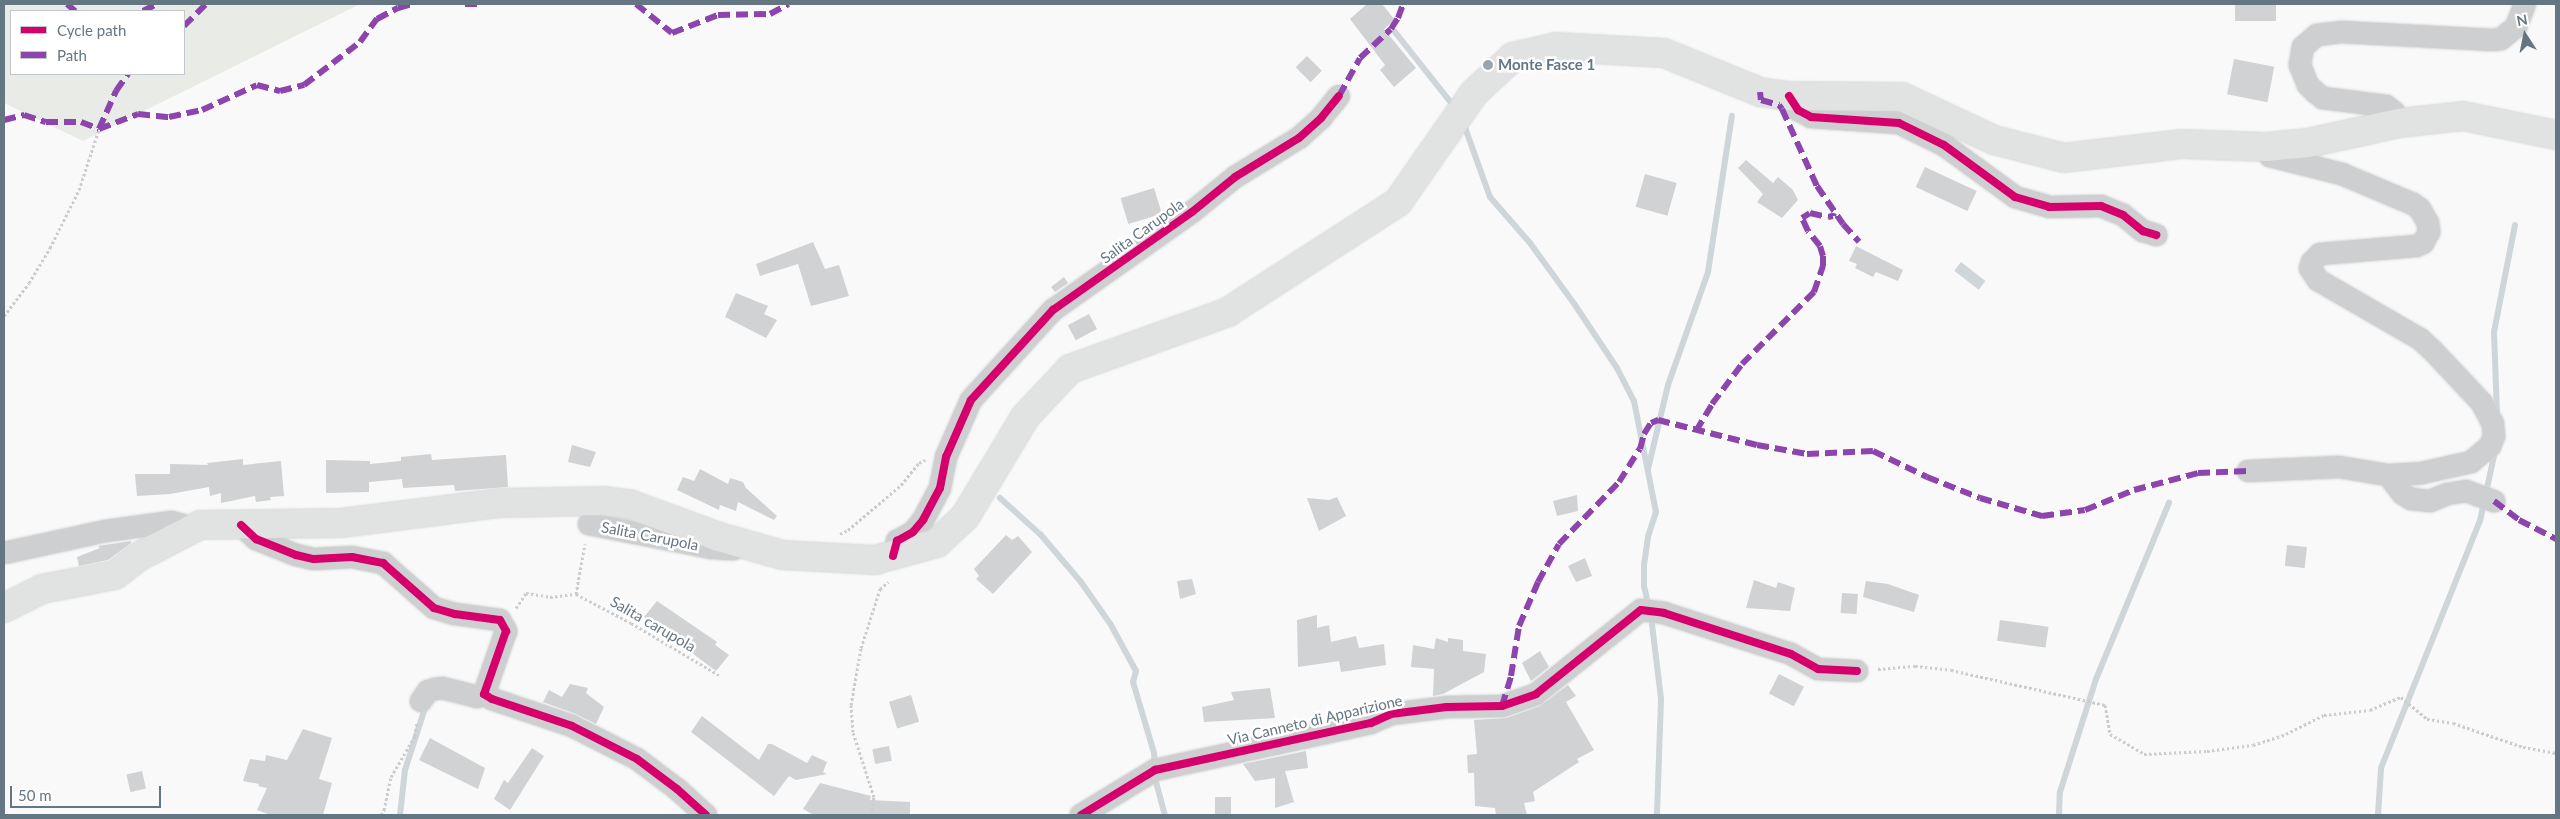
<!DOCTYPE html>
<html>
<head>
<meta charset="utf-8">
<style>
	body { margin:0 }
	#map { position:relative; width:2560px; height:819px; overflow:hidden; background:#f9f9f9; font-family:Lato,sans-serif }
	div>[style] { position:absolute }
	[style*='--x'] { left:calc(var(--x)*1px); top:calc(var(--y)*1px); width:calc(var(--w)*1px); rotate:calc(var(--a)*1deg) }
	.green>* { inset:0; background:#e8ebe6 }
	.water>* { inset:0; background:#ced6d9; transform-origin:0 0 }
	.stream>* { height:6px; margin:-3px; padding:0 3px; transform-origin:3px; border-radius:3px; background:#ced6d9 }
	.building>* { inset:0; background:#d0d2d3; transform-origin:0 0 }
	.path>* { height:3px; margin-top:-1.5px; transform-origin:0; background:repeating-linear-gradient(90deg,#cbcccd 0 2.5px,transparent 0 5px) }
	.roads { filter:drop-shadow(0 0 1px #d5d6d7) drop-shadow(0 0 1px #d5d6d7) }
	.minor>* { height:22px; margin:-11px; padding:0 11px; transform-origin:11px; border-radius:11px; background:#cecfd0 }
	.major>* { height:28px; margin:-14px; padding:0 14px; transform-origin:14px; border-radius:14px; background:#e1e2e2 }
	.quiet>* { height:6px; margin-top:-3px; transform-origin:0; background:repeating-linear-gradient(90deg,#8e44ad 0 12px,transparent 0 18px) }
	.cycleway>* { height:8px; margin:-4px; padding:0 4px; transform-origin:4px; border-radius:4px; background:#d6006c }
	.dots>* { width:14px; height:14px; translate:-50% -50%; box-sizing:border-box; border:2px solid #fff; border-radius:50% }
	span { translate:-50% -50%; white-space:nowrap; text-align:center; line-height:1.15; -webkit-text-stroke:5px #fff; paint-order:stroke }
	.poi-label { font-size:15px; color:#657683; font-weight:700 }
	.left { translate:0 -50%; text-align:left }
	.street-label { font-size:15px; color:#657683 }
	.frame { position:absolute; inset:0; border:5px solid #657683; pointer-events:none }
	.legend { position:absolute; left:10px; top:10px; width:175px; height:65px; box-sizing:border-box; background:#fff; border:1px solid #c1c8cd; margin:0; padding:6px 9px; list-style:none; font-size:15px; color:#657683 }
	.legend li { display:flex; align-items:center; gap:10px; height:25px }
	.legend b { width:25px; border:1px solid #c1c8cd }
	.north { position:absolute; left:2500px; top:10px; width:50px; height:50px; -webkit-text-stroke:4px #fff; paint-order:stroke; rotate:349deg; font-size:14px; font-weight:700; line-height:20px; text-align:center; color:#657683 }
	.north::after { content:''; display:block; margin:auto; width:18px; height:22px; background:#657683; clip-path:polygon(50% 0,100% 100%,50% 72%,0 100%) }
	.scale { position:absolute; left:10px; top:786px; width:151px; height:22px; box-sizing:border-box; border:2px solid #657683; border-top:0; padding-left:6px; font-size:15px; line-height:18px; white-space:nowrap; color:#657683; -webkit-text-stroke:4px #fff; paint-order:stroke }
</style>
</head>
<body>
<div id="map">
	<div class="green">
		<i style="clip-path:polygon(evenodd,4px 4px,360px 4px,83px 141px,4px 103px,4px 4px,11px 11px,184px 11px,184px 74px,11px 74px,11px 11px)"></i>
	</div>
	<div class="water">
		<i style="left:1961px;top:262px;width:31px;height:11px;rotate:38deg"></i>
	</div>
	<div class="stream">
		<i style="--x:1395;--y:32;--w:98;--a:51.6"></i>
		<i style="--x:1463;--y:122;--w:80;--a:70.2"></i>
		<i style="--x:1490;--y:197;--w:61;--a:49"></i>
		<i style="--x:1530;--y:243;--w:77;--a:54"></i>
		<i style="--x:1575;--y:305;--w:76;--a:56.3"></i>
		<i style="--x:1617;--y:368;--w:37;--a:63"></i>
		<i style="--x:1634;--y:401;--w:113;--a:78.8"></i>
		<i style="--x:1656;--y:512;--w:26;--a:108"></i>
		<i style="--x:1648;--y:537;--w:27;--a:98"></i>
		<i style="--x:1644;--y:564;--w:22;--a:90"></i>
		<i style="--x:1644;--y:586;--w:22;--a:77"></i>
		<i style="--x:2497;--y:414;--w:82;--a:-92.1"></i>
		<i style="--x:2494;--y:332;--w:109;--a:-78.9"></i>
		<i style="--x:1648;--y:469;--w:86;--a:-76.6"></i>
		<i style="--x:1668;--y:385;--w:120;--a:-70.5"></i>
		<i style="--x:1708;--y:272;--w:158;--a:-81.3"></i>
		<i style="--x:1000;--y:498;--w:55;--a:42.1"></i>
		<i style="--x:1041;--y:535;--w:62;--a:49.6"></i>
		<i style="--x:1081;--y:582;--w:52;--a:55.1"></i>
		<i style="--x:1111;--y:625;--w:52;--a:61.5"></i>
		<i style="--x:1136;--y:671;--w:11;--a:105"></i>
		<i style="--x:1133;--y:682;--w:74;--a:73.5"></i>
		<i style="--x:1154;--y:753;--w:29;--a:86"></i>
		<i style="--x:1156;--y:782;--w:34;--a:75"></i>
		<i style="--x:1651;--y:616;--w:84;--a:83.1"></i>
		<i style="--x:1661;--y:699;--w:116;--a:92"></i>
		<i style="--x:400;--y:815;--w:45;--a:-83.7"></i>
		<i style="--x:405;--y:770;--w:68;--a:-72.1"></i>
		<i style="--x:2059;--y:815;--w:23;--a:-88"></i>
		<i style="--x:2060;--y:792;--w:119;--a:-72.3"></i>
		<i style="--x:2096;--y:679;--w:191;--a:-67.5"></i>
		<i style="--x:2378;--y:815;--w:47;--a:-86.3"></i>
		<i style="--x:2381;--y:768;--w:266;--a:-68.2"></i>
		<i style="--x:2480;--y:521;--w:72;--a:-77.9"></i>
	</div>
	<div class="building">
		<i style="clip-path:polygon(1367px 4px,1382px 4px,1395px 20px,1384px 29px,1416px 68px,1394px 87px,1380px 70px,1385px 65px,1350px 19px)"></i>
		<i style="left:2235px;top:4px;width:41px;height:17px"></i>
		<i style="left:1307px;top:56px;width:21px;height:16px;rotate:45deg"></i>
		<i style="left:2234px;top:59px;width:41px;height:36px;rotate:11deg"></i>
		<i style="clip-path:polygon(1746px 160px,1773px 183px,1778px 177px,1793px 190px,1798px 200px,1782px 218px,1757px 202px,1763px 194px,1738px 168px)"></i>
		<i style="left:1925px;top:167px;width:57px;height:22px;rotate:25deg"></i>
		<i style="left:1645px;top:174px;width:33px;height:34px;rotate:16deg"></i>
		<i style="left:1154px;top:188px;width:27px;height:35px;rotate:73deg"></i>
		<i style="clip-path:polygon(813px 242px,825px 269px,839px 265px,849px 296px,811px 306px,798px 264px,760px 276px,756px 264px)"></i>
		<i style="clip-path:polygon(1856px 246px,1903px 270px,1898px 281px,1876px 272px,1873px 277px,1855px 268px,1857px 264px,1849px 261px)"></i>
		<i style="clip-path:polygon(1064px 277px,1068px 283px,1055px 292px,1051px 287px)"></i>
		<i style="clip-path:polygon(736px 293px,768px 306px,764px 314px,777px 320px,766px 338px,725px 317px)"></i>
		<i style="left:1089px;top:314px;width:17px;height:24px;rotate:62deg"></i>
		<i style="clip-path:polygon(572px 445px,596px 452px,590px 467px,568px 462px)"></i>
		<i style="clip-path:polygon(431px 454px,432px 460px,506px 455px,508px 487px,455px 491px,454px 485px,403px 488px,402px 479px,369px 482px,369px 492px,326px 493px,326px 460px,370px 461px,370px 464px,401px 461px,401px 457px)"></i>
		<i style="clip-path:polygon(243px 459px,243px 465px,281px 461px,284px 496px,270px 497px,271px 500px,256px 502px,255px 496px,221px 503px,221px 493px,210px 496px,209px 487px,170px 494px,137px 496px,135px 474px,170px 474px,170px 464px,208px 465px,207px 463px)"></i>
		<i style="clip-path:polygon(700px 469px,728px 484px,730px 478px,743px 482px,746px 488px,777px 516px,774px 520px,738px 502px,736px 511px,720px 505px,719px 510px,677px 490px,683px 477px,694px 481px)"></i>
		<i style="clip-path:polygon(1577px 495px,1578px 511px,1557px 516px,1553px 501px)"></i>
		<i style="clip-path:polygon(1337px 497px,1346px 516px,1319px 531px,1307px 498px,1329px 500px)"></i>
		<i style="clip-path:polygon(1006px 535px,1012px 540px,1018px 536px,1032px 552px,993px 594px,976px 579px,979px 576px,974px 569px)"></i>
		<i style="clip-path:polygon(131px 541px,131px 543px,108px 560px,79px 566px,77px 557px,100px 548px,98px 546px)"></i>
		<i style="left:2287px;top:545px;width:20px;height:21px;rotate:6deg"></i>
		<i style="clip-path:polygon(1585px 558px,1592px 576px,1576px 582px,1568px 566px)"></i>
		<i style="clip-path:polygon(1192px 579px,1196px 594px,1180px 599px,1177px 581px)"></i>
		<i style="clip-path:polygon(1754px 580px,1776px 588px,1778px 582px,1795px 588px,1790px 611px,1746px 608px)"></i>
		<i style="clip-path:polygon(1866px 581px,1888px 584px,1919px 595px,1914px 612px,1863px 597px)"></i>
		<i style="left:1842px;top:593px;width:16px;height:20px;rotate:4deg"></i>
		<i style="clip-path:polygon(657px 601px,717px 642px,715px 645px,729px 655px,716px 671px,644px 617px)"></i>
		<i style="clip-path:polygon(1317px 615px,1317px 628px,1329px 625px,1331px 642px,1356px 636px,1359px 648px,1384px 644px,1386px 665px,1341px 672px,1339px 661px,1298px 667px,1297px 620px)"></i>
		<i style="left:2000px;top:620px;width:49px;height:21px;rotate:8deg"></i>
		<i style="clip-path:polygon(1436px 638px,1448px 642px,1448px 638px,1463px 640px,1463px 651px,1486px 654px,1484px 672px,1443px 694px,1433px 696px,1434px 669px,1411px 667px,1413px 645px,1434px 649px)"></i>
		<i style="clip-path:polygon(1540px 651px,1549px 667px,1531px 681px,1522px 663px)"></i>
		<i style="left:1779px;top:674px;width:28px;height:22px;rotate:27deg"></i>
		<i style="clip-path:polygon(570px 684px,588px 688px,586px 693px,604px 707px,596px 724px,576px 714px,543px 702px,549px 690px,562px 697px)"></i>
		<i style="clip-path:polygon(1568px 685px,1576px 696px,1566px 702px,1594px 750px,1577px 759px,1579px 762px,1533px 792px,1535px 801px,1524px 803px,1527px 815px,1496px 815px,1495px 808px,1475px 806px,1474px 773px,1468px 773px,1467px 755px,1477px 754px,1474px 720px,1506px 718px,1540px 706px)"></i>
		<i style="clip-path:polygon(1270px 688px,1275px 718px,1204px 722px,1202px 707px,1234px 700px,1231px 692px)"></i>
		<i style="left:911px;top:695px;width:28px;height:23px;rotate:73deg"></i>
		<i style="clip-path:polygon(702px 716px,759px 760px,768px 744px,772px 744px,807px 763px,812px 755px,827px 762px,823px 772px,827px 774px,796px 780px,789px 776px,774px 796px,691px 732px)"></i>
		<i style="clip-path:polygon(303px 729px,332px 738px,319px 779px,332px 783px,323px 815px,270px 815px,257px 810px,267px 788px,258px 786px,259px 784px,243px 781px,250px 759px,265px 761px,266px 755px,287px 760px)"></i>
		<i style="clip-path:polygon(430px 738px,485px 768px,478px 789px,419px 760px)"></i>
		<i style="left:889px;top:746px;width:15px;height:17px;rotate:79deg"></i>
		<i style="clip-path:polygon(532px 748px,544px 756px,510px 810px,494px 799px,504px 780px,508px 783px)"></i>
		<i style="clip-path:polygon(1306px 751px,1308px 768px,1285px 771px,1294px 802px,1275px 808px,1275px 778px,1255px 781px,1243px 764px)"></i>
		<i style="left:142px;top:771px;width:18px;height:16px;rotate:77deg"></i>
		<i style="clip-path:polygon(820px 783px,871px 796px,870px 800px,910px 802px,910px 815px,814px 815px,803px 809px)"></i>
		<i style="left:1215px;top:797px;width:16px;height:18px"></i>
	</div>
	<div class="path">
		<i style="--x:4;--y:316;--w:41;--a:-52.9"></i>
		<i style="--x:29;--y:283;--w:41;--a:-59"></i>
		<i style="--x:50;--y:248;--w:65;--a:-63.4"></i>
		<i style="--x:79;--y:190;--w:64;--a:-71.8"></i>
		<i style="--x:840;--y:534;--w:9;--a:-27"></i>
		<i style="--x:848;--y:530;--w:70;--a:-40.3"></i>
		<i style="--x:901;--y:485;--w:28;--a:-51"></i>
		<i style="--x:919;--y:463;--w:7;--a:-27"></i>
		<i style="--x:576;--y:594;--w:62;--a:27.8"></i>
		<i style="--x:631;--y:623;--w:102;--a:30.6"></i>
		<i style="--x:516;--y:608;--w:18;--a:-56"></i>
		<i style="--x:526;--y:593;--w:24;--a:9"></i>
		<i style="--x:550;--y:597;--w:26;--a:-7"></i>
		<i style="--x:576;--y:594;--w:51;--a:-79.8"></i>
		<i style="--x:1878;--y:669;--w:37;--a:-5"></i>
		<i style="--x:1915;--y:666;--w:36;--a:6"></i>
		<i style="--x:1951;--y:670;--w:158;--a:12.8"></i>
		<i style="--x:2105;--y:705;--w:29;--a:80"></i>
		<i style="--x:2110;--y:734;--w:39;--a:30"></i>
		<i style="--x:2144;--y:754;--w:63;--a:-2.7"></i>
		<i style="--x:2207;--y:751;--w:46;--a:-7.4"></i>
		<i style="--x:2253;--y:745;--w:35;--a:-18"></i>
		<i style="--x:2286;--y:734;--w:42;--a:-26.6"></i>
		<i style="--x:2324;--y:715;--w:46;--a:-6.2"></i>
		<i style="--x:2370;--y:710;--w:34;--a:-23"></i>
		<i style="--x:2401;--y:697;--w:34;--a:40"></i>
		<i style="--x:2427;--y:719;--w:26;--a:9"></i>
		<i style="--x:2453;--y:723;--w:74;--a:18.9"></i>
		<i style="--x:2523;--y:747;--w:34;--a:10"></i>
		<i style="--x:381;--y:815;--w:6;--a:-59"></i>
		<i style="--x:384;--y:810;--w:34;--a:-78"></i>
		<i style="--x:391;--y:777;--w:48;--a:-59.7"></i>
		<i style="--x:415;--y:736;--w:14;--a:-82"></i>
		<i style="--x:871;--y:815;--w:18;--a:-81"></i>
		<i style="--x:874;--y:797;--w:68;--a:-107.9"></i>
		<i style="--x:853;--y:732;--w:27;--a:-94"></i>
		<i style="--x:851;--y:705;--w:58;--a:-80"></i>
		<i style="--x:861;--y:648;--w:62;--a:-72.1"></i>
		<i style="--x:880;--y:589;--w:11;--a:-41"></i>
	</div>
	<div class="roads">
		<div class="minor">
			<i style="--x:1789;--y:96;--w:17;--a:57"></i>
			<i style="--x:1798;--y:110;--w:15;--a:28"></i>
			<i style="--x:1811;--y:117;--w:88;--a:3.9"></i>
			<i style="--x:1899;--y:123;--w:50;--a:26.1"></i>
			<i style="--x:1944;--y:145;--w:88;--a:36.2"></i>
			<i style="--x:2015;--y:197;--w:35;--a:16"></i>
			<i style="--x:2049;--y:207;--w:52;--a:-1.1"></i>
			<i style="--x:2101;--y:206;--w:24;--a:22"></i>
			<i style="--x:2123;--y:215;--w:26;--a:39"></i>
			<i style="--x:2143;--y:231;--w:14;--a:17"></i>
			<i style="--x:2399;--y:123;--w:12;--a:-114"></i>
			<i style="--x:2394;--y:112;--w:10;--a:-143"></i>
			<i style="--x:2386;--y:106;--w:64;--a:-172.8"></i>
			<i style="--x:2323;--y:98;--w:10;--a:-143"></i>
			<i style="--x:2315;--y:92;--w:10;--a:-135"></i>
			<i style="--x:2308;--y:85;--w:22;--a:-112"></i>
			<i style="--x:2300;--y:65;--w:18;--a:-81"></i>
			<i style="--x:2303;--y:47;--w:18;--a:-41"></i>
			<i style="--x:2317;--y:35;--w:24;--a:-7"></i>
			<i style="--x:2341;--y:32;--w:152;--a:3"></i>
			<i style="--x:2493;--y:40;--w:8;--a:-7"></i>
			<i style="--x:2501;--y:39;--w:19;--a:-39"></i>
			<i style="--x:2516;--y:27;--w:25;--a:-69"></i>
			<i style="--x:2248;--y:471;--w:91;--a:-2.5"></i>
			<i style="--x:2339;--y:467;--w:50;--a:9.3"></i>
			<i style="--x:2388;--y:475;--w:34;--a:-3"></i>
			<i style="--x:2422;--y:473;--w:50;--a:-12.7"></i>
			<i style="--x:2471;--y:462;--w:25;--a:-40"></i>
			<i style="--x:2490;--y:446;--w:11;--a:-68"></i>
			<i style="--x:2494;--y:436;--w:12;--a:-95"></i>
			<i style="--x:2493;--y:424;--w:24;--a:-118"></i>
			<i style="--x:2482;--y:403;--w:71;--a:-133.3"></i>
			<i style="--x:2433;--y:351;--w:18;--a:-137"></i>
			<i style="--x:2420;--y:339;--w:118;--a:-150"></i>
			<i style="--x:2318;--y:280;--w:14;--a:-124"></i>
			<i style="--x:2310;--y:268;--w:6;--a:-72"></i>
			<i style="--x:2312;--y:262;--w:11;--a:-45"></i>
			<i style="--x:2320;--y:254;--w:96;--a:-4.8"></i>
			<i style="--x:2416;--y:246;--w:8;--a:-23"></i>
			<i style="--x:2423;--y:243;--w:13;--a:-61"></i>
			<i style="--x:2429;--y:232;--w:9;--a:-96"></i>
			<i style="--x:2428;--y:223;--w:16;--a:-120"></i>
			<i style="--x:2420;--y:209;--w:9;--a:-144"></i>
			<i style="--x:2413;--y:204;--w:77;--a:-157.1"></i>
			<i style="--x:2342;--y:174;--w:74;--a:-166"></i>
			<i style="--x:2270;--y:156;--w:10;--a:-114"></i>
			<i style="--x:2388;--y:475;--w:24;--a:52"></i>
			<i style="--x:2403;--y:494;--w:9;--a:32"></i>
			<i style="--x:2411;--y:499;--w:19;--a:6"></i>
			<i style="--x:2430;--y:501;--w:18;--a:-22"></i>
			<i style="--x:2447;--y:494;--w:19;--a:-9"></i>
			<i style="--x:2466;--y:491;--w:30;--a:20"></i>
			<i style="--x:589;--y:524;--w:125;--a:11"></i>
			<i style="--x:712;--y:548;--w:22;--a:3"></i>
			<i style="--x:241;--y:525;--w:21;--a:43"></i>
			<i style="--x:256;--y:539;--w:43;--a:21.8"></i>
			<i style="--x:296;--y:555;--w:18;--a:13"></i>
			<i style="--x:314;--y:559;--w:38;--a:-3"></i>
			<i style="--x:352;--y:557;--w:32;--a:11"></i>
			<i style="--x:383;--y:563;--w:68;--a:41.4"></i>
			<i style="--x:434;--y:608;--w:22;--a:16"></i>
			<i style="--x:455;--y:614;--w:45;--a:7.6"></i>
			<i style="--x:500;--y:620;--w:13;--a:61"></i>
			<i style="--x:506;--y:631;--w:67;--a:109.2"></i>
			<i style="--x:484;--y:694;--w:9;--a:32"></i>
			<i style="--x:492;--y:699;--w:84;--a:18.6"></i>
			<i style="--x:572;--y:726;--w:73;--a:26.9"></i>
			<i style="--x:637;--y:759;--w:50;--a:36.9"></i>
			<i style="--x:677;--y:789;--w:39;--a:42"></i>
			<i style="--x:4;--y:553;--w:104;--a:-12.2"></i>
			<i style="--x:106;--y:531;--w:66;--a:-7.9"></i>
			<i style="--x:171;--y:522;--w:24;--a:15"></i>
			<i style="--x:893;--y:556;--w:16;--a:-75"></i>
			<i style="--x:897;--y:541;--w:18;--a:-29"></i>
			<i style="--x:913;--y:532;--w:16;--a:-50"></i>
			<i style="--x:923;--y:520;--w:36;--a:-62"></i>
			<i style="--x:940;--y:488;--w:32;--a:-79"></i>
			<i style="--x:946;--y:457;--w:62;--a:-66.3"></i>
			<i style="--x:971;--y:400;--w:122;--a:-47.7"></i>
			<i style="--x:1053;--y:310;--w:170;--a:-35.2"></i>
			<i style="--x:1192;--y:212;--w:55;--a:-39.1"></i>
			<i style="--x:1235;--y:177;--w:75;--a:-31.4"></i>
			<i style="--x:1299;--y:138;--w:30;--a:-42"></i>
			<i style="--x:1321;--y:118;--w:28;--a:-51"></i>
			<i style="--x:421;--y:701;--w:12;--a:-55"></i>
			<i style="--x:428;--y:691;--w:7;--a:-16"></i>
			<i style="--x:435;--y:689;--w:7;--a:-8"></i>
			<i style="--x:442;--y:688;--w:36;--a:14"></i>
			<i style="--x:477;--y:697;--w:8;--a:-23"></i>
			<i style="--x:1081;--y:815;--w:87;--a:-31.3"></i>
			<i style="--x:1155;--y:770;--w:221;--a:-12.3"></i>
			<i style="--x:1371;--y:723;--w:22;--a:-24"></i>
			<i style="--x:1391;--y:714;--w:56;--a:-7.1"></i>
			<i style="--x:1447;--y:707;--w:55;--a:-1"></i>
			<i style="--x:1502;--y:706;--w:36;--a:-19"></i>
			<i style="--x:1536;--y:694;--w:134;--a:-38.7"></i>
			<i style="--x:1641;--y:610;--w:23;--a:7"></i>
			<i style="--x:1664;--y:613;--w:133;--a:17.9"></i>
			<i style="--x:1791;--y:654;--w:31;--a:29"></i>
			<i style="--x:1818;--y:669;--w:39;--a:3"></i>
		</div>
		<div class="major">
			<i style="--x:4;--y:608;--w:42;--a:-26.6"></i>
			<i style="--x:42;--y:589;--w:74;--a:-10.9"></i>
			<i style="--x:115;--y:575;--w:29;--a:-38"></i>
			<i style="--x:138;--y:557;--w:70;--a:-27.3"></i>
			<i style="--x:200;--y:525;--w:141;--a:-0.8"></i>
			<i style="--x:341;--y:523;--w:159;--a:-7.2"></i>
			<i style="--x:499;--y:503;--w:105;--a:-1.1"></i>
			<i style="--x:604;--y:501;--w:25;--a:7"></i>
			<i style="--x:629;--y:504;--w:96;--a:20.1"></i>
			<i style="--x:719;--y:537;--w:66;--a:15.9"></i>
			<i style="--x:782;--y:555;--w:93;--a:3.1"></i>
			<i style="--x:875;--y:560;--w:64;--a:-15.3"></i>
			<i style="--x:937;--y:543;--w:38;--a:-43"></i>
			<i style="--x:965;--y:517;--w:117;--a:-59"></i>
			<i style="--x:1025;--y:417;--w:66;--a:-46.8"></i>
			<i style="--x:1070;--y:369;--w:168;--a:-19.8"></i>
			<i style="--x:1228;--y:312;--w:202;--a:-32.9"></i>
			<i style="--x:1398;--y:202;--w:133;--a:-55.1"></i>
			<i style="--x:1474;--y:93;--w:53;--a:-42.7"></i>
			<i style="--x:1513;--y:57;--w:44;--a:-13.1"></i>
			<i style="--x:1556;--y:47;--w:108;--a:3.2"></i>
			<i style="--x:1664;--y:53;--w:104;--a:22.1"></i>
			<i style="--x:1760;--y:92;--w:29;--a:8"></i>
			<i style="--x:1789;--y:96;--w:113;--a:0.5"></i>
			<i style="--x:1902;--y:97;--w:102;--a:25.1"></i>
			<i style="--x:1994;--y:140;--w:72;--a:14.4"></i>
			<i style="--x:2064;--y:158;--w:119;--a:-6.8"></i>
			<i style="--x:2182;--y:144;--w:84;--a:2"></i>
			<i style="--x:2266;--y:147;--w:42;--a:-5.4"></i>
			<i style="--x:2308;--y:143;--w:93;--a:-12.4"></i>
			<i style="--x:2399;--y:123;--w:64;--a:-6.2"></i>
			<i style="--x:2463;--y:116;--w:95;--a:11.5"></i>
		</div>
	</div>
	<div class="quiet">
		<i style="--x:67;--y:4;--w:11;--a:41"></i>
		<i style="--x:465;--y:4;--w:12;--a:0"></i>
		<i style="--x:636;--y:4;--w:46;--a:38.9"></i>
		<i style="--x:672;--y:33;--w:49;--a:-21.4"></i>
		<i style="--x:718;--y:15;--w:52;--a:-1.1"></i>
		<i style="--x:770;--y:14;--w:21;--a:-28"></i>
		<i style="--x:143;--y:11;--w:16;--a:-27"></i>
		<i style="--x:184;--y:26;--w:31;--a:-45"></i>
		<i style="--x:1760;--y:92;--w:8;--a:83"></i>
		<i style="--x:1761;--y:100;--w:19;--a:16"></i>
		<i style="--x:1779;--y:105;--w:5;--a:53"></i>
		<i style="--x:1782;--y:109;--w:85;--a:65.6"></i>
		<i style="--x:1817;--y:186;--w:46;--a:55.6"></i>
		<i style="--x:1843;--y:224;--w:24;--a:48"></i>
		<i style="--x:1339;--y:96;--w:43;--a:-61.1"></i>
		<i style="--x:1360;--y:58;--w:42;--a:-43.1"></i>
		<i style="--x:1391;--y:29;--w:13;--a:-58"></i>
		<i style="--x:1398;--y:18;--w:15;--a:-70"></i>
		<i style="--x:4;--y:120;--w:21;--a:-14"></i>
		<i style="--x:24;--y:115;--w:23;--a:18"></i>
		<i style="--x:46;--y:122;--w:35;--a:0"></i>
		<i style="--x:81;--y:122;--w:19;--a:21"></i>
		<i style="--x:99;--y:129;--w:42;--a:-21"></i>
		<i style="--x:138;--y:114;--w:31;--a:6"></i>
		<i style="--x:169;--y:117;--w:34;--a:-12"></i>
		<i style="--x:202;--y:110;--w:60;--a:-24.4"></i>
		<i style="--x:257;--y:85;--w:24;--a:15"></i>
		<i style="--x:280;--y:91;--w:25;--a:-14"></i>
		<i style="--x:304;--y:85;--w:71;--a:-37.5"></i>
		<i style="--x:360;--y:42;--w:29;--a:-54"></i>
		<i style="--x:377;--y:19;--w:24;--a:-28"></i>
		<i style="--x:398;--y:8;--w:15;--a:-16"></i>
		<i style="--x:99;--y:129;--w:42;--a:-65.9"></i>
		<i style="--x:116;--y:91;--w:21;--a:-55"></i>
		<i style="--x:1696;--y:431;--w:31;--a:-59"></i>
		<i style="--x:1712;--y:404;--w:50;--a:-53.1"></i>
		<i style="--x:1742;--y:364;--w:102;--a:-45"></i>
		<i style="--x:1814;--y:292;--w:28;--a:-71"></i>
		<i style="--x:1823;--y:266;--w:10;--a:-90"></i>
		<i style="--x:1823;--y:256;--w:10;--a:-107"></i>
		<i style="--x:1820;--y:246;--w:19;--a:-129"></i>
		<i style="--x:1808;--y:231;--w:14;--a:-115"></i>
		<i style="--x:1802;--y:218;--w:9;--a:-32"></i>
		<i style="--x:1810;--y:213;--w:18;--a:13"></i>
		<i style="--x:1828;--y:217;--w:5;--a:-11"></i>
		<i style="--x:1833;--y:216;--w:3;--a:-72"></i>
		<i style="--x:2494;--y:501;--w:31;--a:37"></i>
		<i style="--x:2519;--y:520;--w:42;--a:27.2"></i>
		<i style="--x:1502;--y:706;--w:31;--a:-73"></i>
		<i style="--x:1511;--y:676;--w:51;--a:-80.9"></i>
		<i style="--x:1519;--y:626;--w:48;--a:-66.6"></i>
		<i style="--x:1538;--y:582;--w:43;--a:-61.1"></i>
		<i style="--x:1559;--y:544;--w:86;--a:-45.9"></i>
		<i style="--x:1619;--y:482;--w:39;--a:-58"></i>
		<i style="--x:1640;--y:449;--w:16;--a:-75"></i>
		<i style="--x:1644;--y:434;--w:13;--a:-58"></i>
		<i style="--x:1651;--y:423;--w:8;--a:-23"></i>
		<i style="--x:1658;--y:420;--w:102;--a:14.2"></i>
		<i style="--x:1757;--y:445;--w:51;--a:10.2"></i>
		<i style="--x:1807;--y:454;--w:66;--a:-2.6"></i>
		<i style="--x:1873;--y:451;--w:60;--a:25.7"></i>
		<i style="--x:1927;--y:477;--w:57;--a:21.6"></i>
		<i style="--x:1980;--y:498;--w:65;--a:16.2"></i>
		<i style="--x:2042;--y:516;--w:43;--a:-7.9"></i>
		<i style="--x:2085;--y:510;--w:53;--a:-22.2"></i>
		<i style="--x:2134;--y:490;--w:66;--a:-14.9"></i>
		<i style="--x:2198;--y:473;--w:50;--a:-2.3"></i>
	</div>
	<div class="cycleway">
		<i style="--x:1789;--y:96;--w:17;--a:57"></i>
		<i style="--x:1798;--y:110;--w:15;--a:28"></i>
		<i style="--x:1811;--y:117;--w:88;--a:3.9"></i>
		<i style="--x:1899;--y:123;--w:50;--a:26.1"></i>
		<i style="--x:1944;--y:145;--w:88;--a:36.2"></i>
		<i style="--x:2015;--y:197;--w:35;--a:16"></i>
		<i style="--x:2049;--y:207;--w:52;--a:-1.1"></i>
		<i style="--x:2101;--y:206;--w:24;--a:22"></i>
		<i style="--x:2123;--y:215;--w:26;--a:39"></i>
		<i style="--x:2143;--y:231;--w:14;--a:17"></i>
		<i style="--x:241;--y:525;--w:21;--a:43"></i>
		<i style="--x:256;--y:539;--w:43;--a:21.8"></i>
		<i style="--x:296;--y:555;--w:18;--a:13"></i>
		<i style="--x:314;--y:559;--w:38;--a:-3"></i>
		<i style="--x:352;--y:557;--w:32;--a:11"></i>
		<i style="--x:383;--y:563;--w:68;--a:41.4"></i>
		<i style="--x:434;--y:608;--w:22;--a:16"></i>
		<i style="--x:455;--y:614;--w:45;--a:7.6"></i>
		<i style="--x:500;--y:620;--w:13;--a:61"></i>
		<i style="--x:506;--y:631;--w:67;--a:109.2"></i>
		<i style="--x:484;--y:694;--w:9;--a:32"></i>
		<i style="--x:492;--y:699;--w:84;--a:18.6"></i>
		<i style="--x:572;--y:726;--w:73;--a:26.9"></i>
		<i style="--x:637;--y:759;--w:50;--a:36.9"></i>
		<i style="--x:677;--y:789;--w:39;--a:42"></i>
		<i style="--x:893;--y:556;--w:16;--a:-75"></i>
		<i style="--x:897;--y:541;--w:18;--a:-29"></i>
		<i style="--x:913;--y:532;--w:16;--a:-50"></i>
		<i style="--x:923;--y:520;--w:36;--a:-62"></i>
		<i style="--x:940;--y:488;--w:32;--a:-79"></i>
		<i style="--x:946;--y:457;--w:62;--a:-66.3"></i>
		<i style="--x:971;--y:400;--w:122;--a:-47.7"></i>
		<i style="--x:1053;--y:310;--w:170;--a:-35.2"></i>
		<i style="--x:1192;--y:212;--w:55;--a:-39.1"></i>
		<i style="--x:1235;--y:177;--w:75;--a:-31.4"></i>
		<i style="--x:1299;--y:138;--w:30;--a:-42"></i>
		<i style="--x:1321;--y:118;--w:28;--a:-51"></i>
		<i style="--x:1081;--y:815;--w:87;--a:-31.3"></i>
		<i style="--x:1155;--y:770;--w:221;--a:-12.3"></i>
		<i style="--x:1371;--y:723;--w:22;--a:-24"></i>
		<i style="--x:1391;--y:714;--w:56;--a:-7.1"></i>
		<i style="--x:1447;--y:707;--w:55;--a:-1"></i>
		<i style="--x:1502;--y:706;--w:36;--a:-19"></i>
		<i style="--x:1536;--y:694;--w:134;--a:-38.7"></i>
		<i style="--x:1641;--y:610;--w:23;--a:7"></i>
		<i style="--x:1664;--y:613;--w:133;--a:17.9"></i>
		<i style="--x:1791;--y:654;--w:31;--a:29"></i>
		<i style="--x:1818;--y:669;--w:39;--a:3"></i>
	</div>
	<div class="dots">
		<i style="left:1488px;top:65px;background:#99a4ac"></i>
	</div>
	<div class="poi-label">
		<span class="left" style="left:1498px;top:65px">Monte Fasce 1</span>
	</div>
	<div class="street-label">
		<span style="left:1142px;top:231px;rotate:-36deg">Salita Carupola</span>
		<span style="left:650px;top:536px;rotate:11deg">Salita Carupola</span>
		<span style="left:653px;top:624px;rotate:30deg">Salita carupola</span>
		<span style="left:1315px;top:720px;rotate:-13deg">Via Canneto di Apparizione</span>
	</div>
	<div class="frame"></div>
	<ul class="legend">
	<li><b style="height:6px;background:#d6006c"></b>Cycle path</li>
	<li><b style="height:6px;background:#8e44ad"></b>Path</li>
	</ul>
	<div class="north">N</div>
	<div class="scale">50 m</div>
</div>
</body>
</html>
